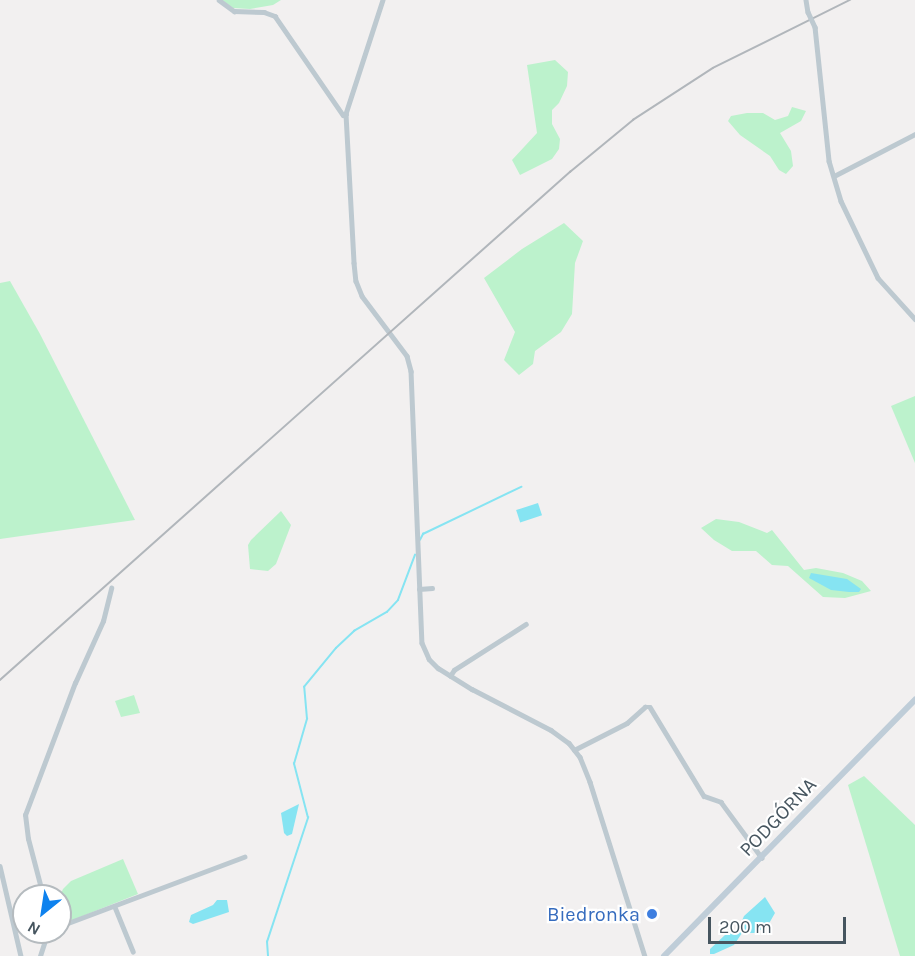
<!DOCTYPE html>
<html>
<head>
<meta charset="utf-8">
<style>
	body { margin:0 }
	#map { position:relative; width:915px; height:956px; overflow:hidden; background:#f2f0f0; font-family:Karla,sans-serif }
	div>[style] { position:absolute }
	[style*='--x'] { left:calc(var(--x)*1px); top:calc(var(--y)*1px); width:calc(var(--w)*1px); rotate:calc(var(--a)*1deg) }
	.green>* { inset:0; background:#bcf2cc }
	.water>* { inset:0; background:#86e4f2; transform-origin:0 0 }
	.stream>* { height:1.5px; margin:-0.75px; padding:0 0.75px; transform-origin:0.75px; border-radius:0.75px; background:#86e4f2 }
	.minor>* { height:4.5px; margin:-2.25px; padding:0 2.25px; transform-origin:2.25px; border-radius:2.25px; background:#bdc9d0 }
	.secondary>* { height:6px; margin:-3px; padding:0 3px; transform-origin:3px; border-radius:3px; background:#bfcdd8 }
	.rail>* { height:1.5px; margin:-0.75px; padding:0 0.75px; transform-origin:0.75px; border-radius:0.75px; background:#b1b6bb }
	.minor-bridge>* { height:4.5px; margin:-2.25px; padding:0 2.25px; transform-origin:2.25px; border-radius:2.25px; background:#bdc9d0 }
	.dots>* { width:16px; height:16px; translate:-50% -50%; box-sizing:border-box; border:3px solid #fff; border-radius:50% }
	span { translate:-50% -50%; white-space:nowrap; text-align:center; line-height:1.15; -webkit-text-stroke:4.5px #fff; paint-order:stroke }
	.street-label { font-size:20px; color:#46555f }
	.shop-label { font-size:20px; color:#366cbe }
	.right { translate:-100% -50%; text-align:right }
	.north { position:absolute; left:12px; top:884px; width:60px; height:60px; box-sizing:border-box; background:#fff; border:2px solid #b5bbbf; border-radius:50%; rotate:210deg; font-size:16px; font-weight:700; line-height:24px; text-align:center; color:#46555f }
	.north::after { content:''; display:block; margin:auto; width:21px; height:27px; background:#0e82ee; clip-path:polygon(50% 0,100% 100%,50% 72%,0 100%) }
	.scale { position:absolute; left:708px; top:917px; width:138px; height:27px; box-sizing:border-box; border:3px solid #46555f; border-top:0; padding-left:8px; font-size:18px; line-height:21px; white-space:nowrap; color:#46555f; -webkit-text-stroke:4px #fff; paint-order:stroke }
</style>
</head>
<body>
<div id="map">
	<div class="green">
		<i style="clip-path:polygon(222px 0,281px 0,273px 5px,250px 9px,233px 8px)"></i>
		<i style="clip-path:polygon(555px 60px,568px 72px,567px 86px,559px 103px,552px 110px,552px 124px,560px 139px,559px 149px,552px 159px,520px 175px,512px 160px,537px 133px,527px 65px)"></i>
		<i style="clip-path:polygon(792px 107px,806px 111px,801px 121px,780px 133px,791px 151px,793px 166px,786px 174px,779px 170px,770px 156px,740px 135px,728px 121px,731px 116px,747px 113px,763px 113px,775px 120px,788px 116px)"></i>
		<i style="clip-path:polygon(564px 223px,583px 241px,575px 263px,572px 314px,561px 332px,535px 351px,533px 364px,519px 375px,504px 360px,515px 332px,484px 278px,522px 249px)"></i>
		<i style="clip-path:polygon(10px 281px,40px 334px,135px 520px,0 539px,0 283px)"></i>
		<i style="clip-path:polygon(915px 396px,915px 463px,891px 406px)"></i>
		<i style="clip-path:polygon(281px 511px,291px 525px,276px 564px,268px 571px,250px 569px,248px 545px,251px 540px)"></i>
		<i style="clip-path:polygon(716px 519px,739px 522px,767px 533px,772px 530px,804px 570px,816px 568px,843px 573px,862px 581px,871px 591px,845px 598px,823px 597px,788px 566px,772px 565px,756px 551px,732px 551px,714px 540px,701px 528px)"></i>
		<i style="clip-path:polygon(134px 695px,140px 713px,121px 717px,115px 701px)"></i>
		<i style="clip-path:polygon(864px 776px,915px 825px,915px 956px,900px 956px,848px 785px)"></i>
		<i style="clip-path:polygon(123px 859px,138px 894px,60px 925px,60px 896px,63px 889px,71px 881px)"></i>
	</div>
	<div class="water">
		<i style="left:538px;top:503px;width:13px;height:23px;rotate:72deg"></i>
		<i style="clip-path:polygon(811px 573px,847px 579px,861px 589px,859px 592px,849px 592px,831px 590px,809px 578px)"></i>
		<i style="clip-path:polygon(299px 804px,292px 834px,287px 836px,284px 833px,281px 813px)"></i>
		<i style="clip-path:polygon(765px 897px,775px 913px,767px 927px,754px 933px,742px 933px,734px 945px,714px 954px,710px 954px,710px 949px,725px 935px,737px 932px,744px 916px)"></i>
		<i style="clip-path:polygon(217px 900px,227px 900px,229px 912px,193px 924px,189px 922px,191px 915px,213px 905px)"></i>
	</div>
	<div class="stream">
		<i style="--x:420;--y:540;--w:7;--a:-63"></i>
		<i style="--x:423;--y:534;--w:109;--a:-25.6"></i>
		<i style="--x:268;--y:956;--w:14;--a:-94"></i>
		<i style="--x:267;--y:942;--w:131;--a:-71.7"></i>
		<i style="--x:308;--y:818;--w:56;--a:-104.5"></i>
		<i style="--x:294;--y:764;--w:47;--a:-73.9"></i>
		<i style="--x:307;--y:719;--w:32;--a:-95"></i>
		<i style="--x:304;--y:687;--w:50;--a:-50.6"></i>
		<i style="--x:336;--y:648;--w:25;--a:-43"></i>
		<i style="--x:354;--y:631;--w:38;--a:-30"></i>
		<i style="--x:387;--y:612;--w:16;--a:-47"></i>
		<i style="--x:398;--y:600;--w:48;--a:-69.3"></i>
	</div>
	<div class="minor">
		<i style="--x:219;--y:0;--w:19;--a:36"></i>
		<i style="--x:234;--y:11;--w:30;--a:2"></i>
		<i style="--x:264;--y:12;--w:12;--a:20"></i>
		<i style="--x:275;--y:16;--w:120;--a:55.5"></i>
		<i style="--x:343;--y:115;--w:3;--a:-18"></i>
		<i style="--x:383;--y:0;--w:120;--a:108"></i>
		<i style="--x:346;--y:114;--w:149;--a:86.9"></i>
		<i style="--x:354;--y:263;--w:18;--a:84"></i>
		<i style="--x:356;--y:281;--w:16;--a:68"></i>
		<i style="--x:362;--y:296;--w:75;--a:53.1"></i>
		<i style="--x:407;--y:356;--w:16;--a:75"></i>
		<i style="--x:411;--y:371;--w:272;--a:87.7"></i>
		<i style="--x:422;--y:643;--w:17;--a:66"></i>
		<i style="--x:429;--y:659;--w:13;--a:45"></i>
		<i style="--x:438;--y:668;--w:40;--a:32"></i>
		<i style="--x:472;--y:689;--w:89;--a:27.4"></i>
		<i style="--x:551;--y:730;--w:22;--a:36"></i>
		<i style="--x:569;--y:743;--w:18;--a:52"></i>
		<i style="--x:580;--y:757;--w:27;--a:68"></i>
		<i style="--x:590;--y:782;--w:182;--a:72.5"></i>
		<i style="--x:806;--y:0;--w:12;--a:81"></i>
		<i style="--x:815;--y:27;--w:135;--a:84"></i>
		<i style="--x:829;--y:161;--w:42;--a:73.3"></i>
		<i style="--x:841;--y:201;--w:85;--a:64.3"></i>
		<i style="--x:878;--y:278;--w:55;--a:47.9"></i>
		<i style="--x:834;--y:176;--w:91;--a:-27.4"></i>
		<i style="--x:419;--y:589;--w:13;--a:-4"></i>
		<i style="--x:450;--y:676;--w:7;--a:-56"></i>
		<i style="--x:454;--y:670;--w:85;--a:-32.6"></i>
		<i style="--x:574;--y:750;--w:59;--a:-27"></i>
		<i style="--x:627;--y:723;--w:24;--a:-42"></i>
		<i style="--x:645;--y:707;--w:5;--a:0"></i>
		<i style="--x:650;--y:707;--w:104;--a:58.8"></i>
		<i style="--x:704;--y:796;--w:18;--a:19"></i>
		<i style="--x:721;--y:802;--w:69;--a:53.8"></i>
		<i style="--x:0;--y:866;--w:92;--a:76.9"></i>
		<i style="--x:43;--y:896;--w:59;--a:-104.7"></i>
		<i style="--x:28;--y:839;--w:24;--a:-97"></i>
		<i style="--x:25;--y:815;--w:141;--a:-69.3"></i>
		<i style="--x:75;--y:683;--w:68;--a:-65.7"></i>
		<i style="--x:103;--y:621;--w:34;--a:-76"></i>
		<i style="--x:115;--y:907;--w:48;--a:67.8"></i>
		<i style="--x:60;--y:926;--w:197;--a:-20.6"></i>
		<i style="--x:40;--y:956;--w:25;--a:-72"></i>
	</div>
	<div class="secondary">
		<i style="--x:664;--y:956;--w:359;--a:-45.6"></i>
	</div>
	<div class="rail">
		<i style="--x:0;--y:680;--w:764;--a:-41.71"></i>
		<i style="--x:570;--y:172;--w:82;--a:-39.5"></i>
		<i style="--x:633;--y:120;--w:95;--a:-33"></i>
		<i style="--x:713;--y:68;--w:153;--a:-26.4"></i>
	</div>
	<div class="minor-bridge">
		<i style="--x:808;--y:12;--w:17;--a:65"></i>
	</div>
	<div class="dots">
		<i style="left:652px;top:914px;background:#3f7fe0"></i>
	</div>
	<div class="street-label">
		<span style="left:778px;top:817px;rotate:-46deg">PODGÓRNA</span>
	</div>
	<div class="shop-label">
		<span class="right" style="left:640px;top:914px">Biedronka</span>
	</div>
	<div class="north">N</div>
	<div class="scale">200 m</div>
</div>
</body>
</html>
